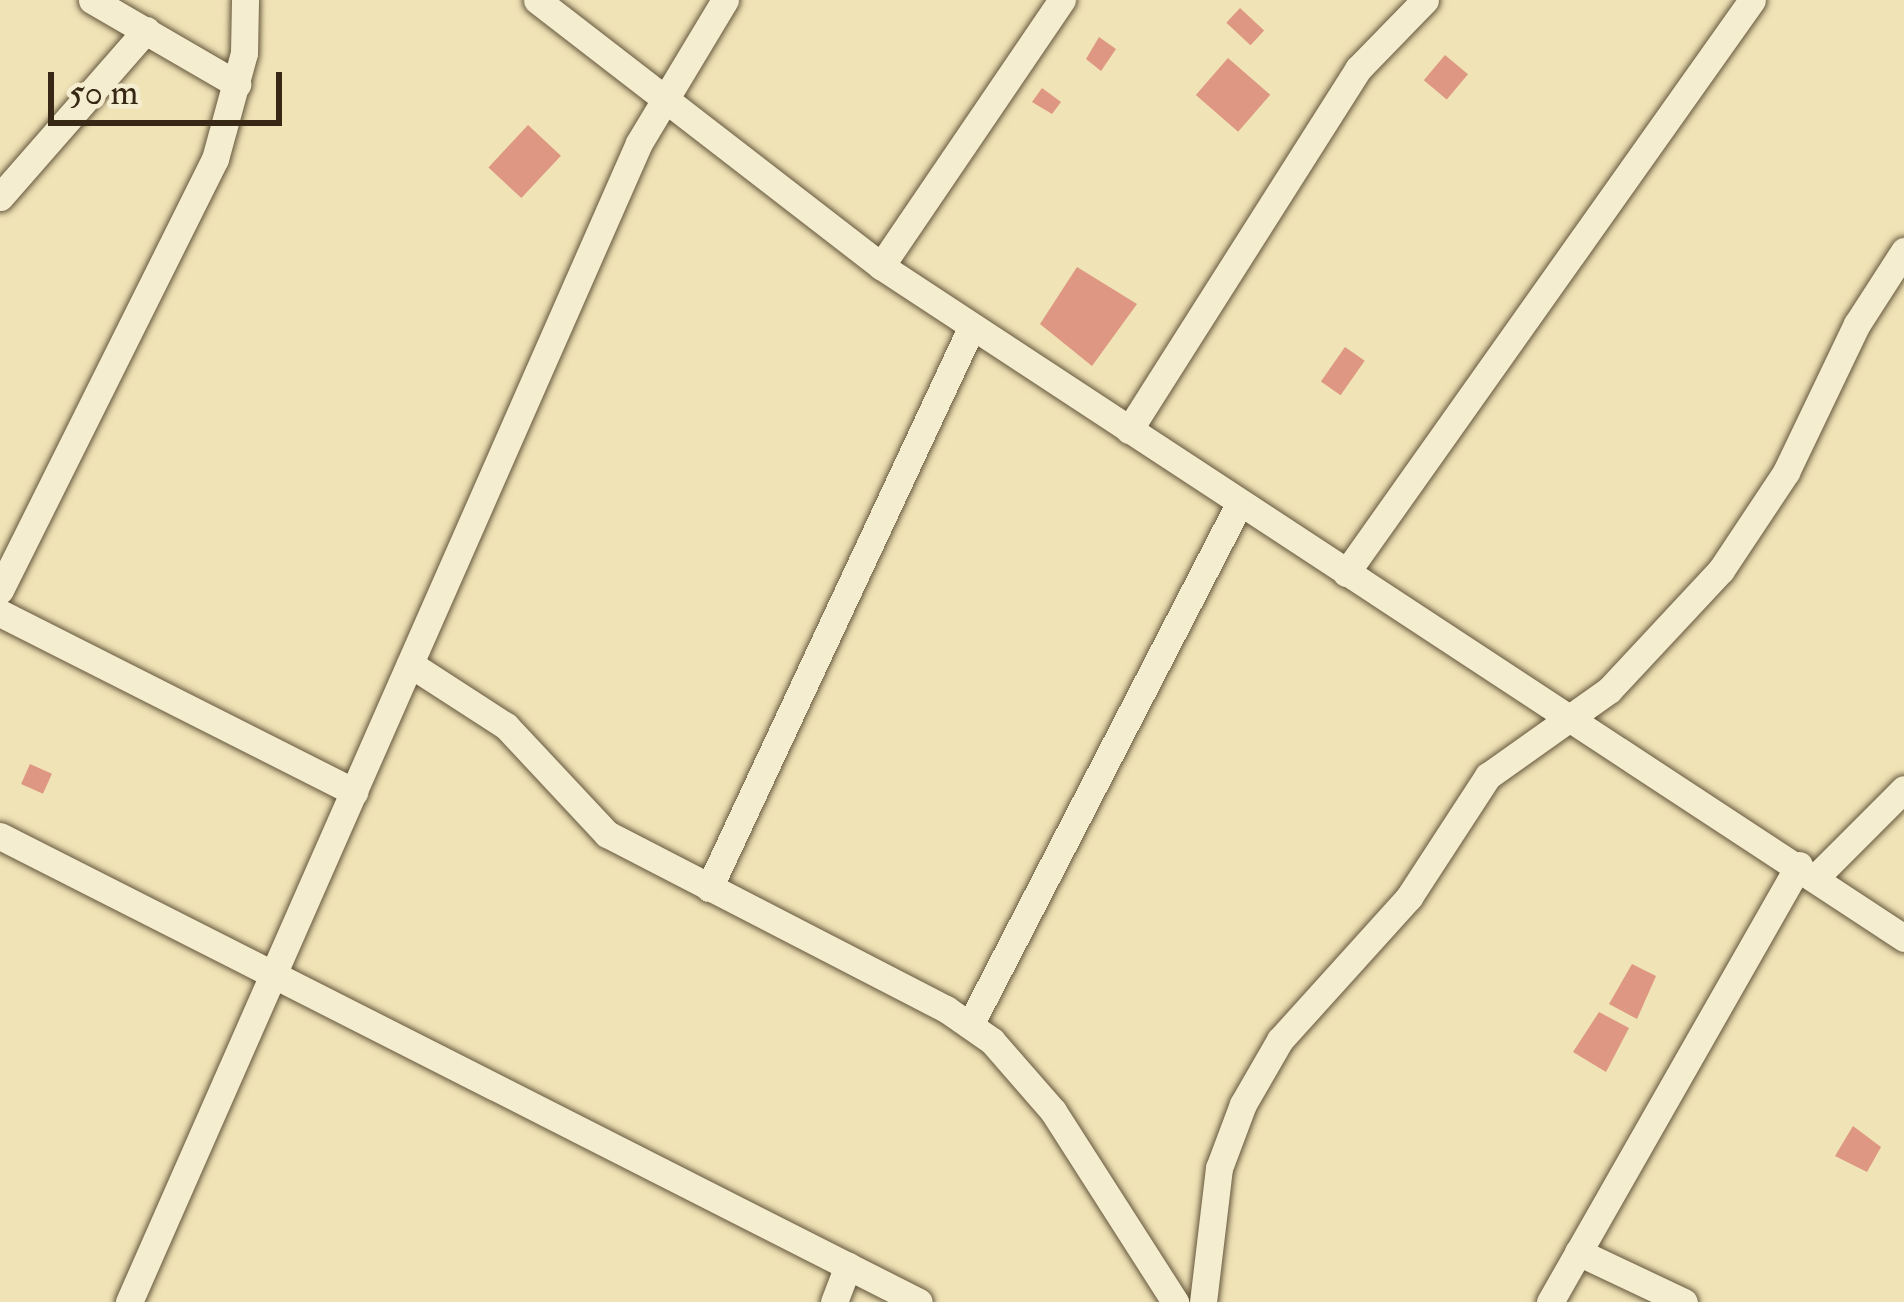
<!DOCTYPE html>
<html>
<head>
<meta charset="utf-8">
<style>
	body { margin:0 }
	#map { position:relative; width:1904px; height:1302px; overflow:hidden; background:#f0e3b6; font-family:"IM FELL Double Pica",serif }
	div>[style] { position:absolute }
	[style*='--x'] { left:calc(var(--x)*1px); top:calc(var(--y)*1px); width:calc(var(--w)*1px); rotate:calc(var(--a)*1deg) }
	.building>* { inset:0; background:#de9782; transform-origin:0 0 }
	.roads { filter:drop-shadow(0 0 3px #65573d) drop-shadow(0 0 3px #65573d) }
	.minor>* { height:27px; margin:-13.5px; padding:0 13.5px; transform-origin:13.5px; border-radius:13.5px; background:#f5edd0 }
	span { translate:-50% -50%; white-space:nowrap; text-align:center; line-height:1.15; -webkit-text-stroke:10px #f5edd0; paint-order:stroke }
	.scale { position:absolute; left:48px; top:72px; width:234px; height:54px; box-sizing:border-box; border:6px solid #372815; border-top:0; padding-left:15px; font-size:36px; line-height:42px; white-space:nowrap; color:#372815; -webkit-text-stroke:9px #f5edd0; paint-order:stroke }
</style>
</head>
<body>
<div id="map">
	<div class="building">
		<i style="left:1240px;top:8px;width:33px;height:20px;rotate:43deg"></i>
		<i style="clip-path:polygon(1099px 37px,1116px 49px,1101px 71px,1086px 59px)"></i>
		<i style="left:1445px;top:55px;width:30px;height:33px;rotate:40deg"></i>
		<i style="left:1228px;top:58px;width:56px;height:49px;rotate:41deg"></i>
		<i style="clip-path:polygon(1042px 88px,1061px 102px,1052px 114px,1032px 102px)"></i>
		<i style="left:528px;top:125px;width:45px;height:58px;rotate:43deg"></i>
		<i style="clip-path:polygon(1077px 267px,1137px 304px,1092px 366px,1040px 324px)"></i>
		<i style="left:1345px;top:347px;width:24px;height:42px;rotate:35deg"></i>
		<i style="left:30px;top:764px;width:24px;height:22px;rotate:24deg"></i>
		<i style="clip-path:polygon(1632px 964px,1656px 976px,1637px 1019px,1609px 1004px)"></i>
		<i style="clip-path:polygon(1599px 1012px,1629px 1028px,1606px 1072px,1573px 1052px)"></i>
		<i style="clip-path:polygon(1853px 1126px,1881px 1147px,1867px 1172px,1835px 1156px)"></i>
	</div>
	<div class="roads">
		<div class="minor">
			<i style="--x:92;--y:0;--w:168;--a:30.1"></i>
			<i style="--x:537;--y:0;--w:435;--a:37.7"></i>
			<i style="--x:881;--y:266;--w:1224;--a:33.3"></i>
			<i style="--x:0;--y:197;--w:222;--a:-48.8"></i>
			<i style="--x:881;--y:266;--w:322;--a:-55.8"></i>
			<i style="--x:1129;--y:430;--w:428;--a:-57.6"></i>
			<i style="--x:1358;--y:69;--w:96;--a:-45.8"></i>
			<i style="--x:1346;--y:573;--w:702;--a:-54.68"></i>
			<i style="--x:0;--y:590;--w:482;--a:-63.5"></i>
			<i style="--x:215;--y:159;--w:110;--a:-74.7"></i>
			<i style="--x:244;--y:53;--w:53;--a:-88.9"></i>
			<i style="--x:0;--y:613;--w:397;--a:26.8"></i>
			<i style="--x:410;--y:664;--w:114;--a:32.9"></i>
			<i style="--x:506;--y:726;--w:148;--a:46.9"></i>
			<i style="--x:607;--y:834;--w:382;--a:27.3"></i>
			<i style="--x:946;--y:1009;--w:56;--a:34.8"></i>
			<i style="--x:992;--y:1041;--w:93;--a:48.9"></i>
			<i style="--x:1053;--y:1111;--w:227;--a:57.4"></i>
			<i style="--x:0;--y:836;--w:1030;--a:26.89"></i>
			<i style="--x:1816;--y:877;--w:124;--a:-45"></i>
			<i style="--x:709;--y:888;--w:620;--a:-64.92"></i>
			<i style="--x:970;--y:1025;--w:586;--a:-62.69"></i>
			<i style="--x:1578;--y:1252;--w:117;--a:25.3"></i>
			<i style="--x:129;--y:1302;--w:1266;--a:-66.25"></i>
			<i style="--x:639;--y:143;--w:167;--a:-59"></i>
			<i style="--x:834;--y:1302;--w:39;--a:-69"></i>
			<i style="--x:1203;--y:1302;--w:135;--a:-83.2"></i>
			<i style="--x:1219;--y:1168;--w:68;--a:-69.4"></i>
			<i style="--x:1243;--y:1104;--w:74;--a:-60"></i>
			<i style="--x:1280;--y:1040;--w:193;--a:-47.9"></i>
			<i style="--x:1409;--y:897;--w:145;--a:-56.9"></i>
			<i style="--x:1488;--y:776;--w:148;--a:-35.4"></i>
			<i style="--x:1609;--y:690;--w:164;--a:-47"></i>
			<i style="--x:1721;--y:570;--w:118;--a:-56.4"></i>
			<i style="--x:1786;--y:472;--w:164;--a:-64.4"></i>
			<i style="--x:1857;--y:324;--w:87;--a:-57.2"></i>
			<i style="--x:1550;--y:1302;--w:503;--a:-60.33"></i>
		</div>
	</div>
	<div class="scale">50 m</div>
</div>
</body>
</html>
